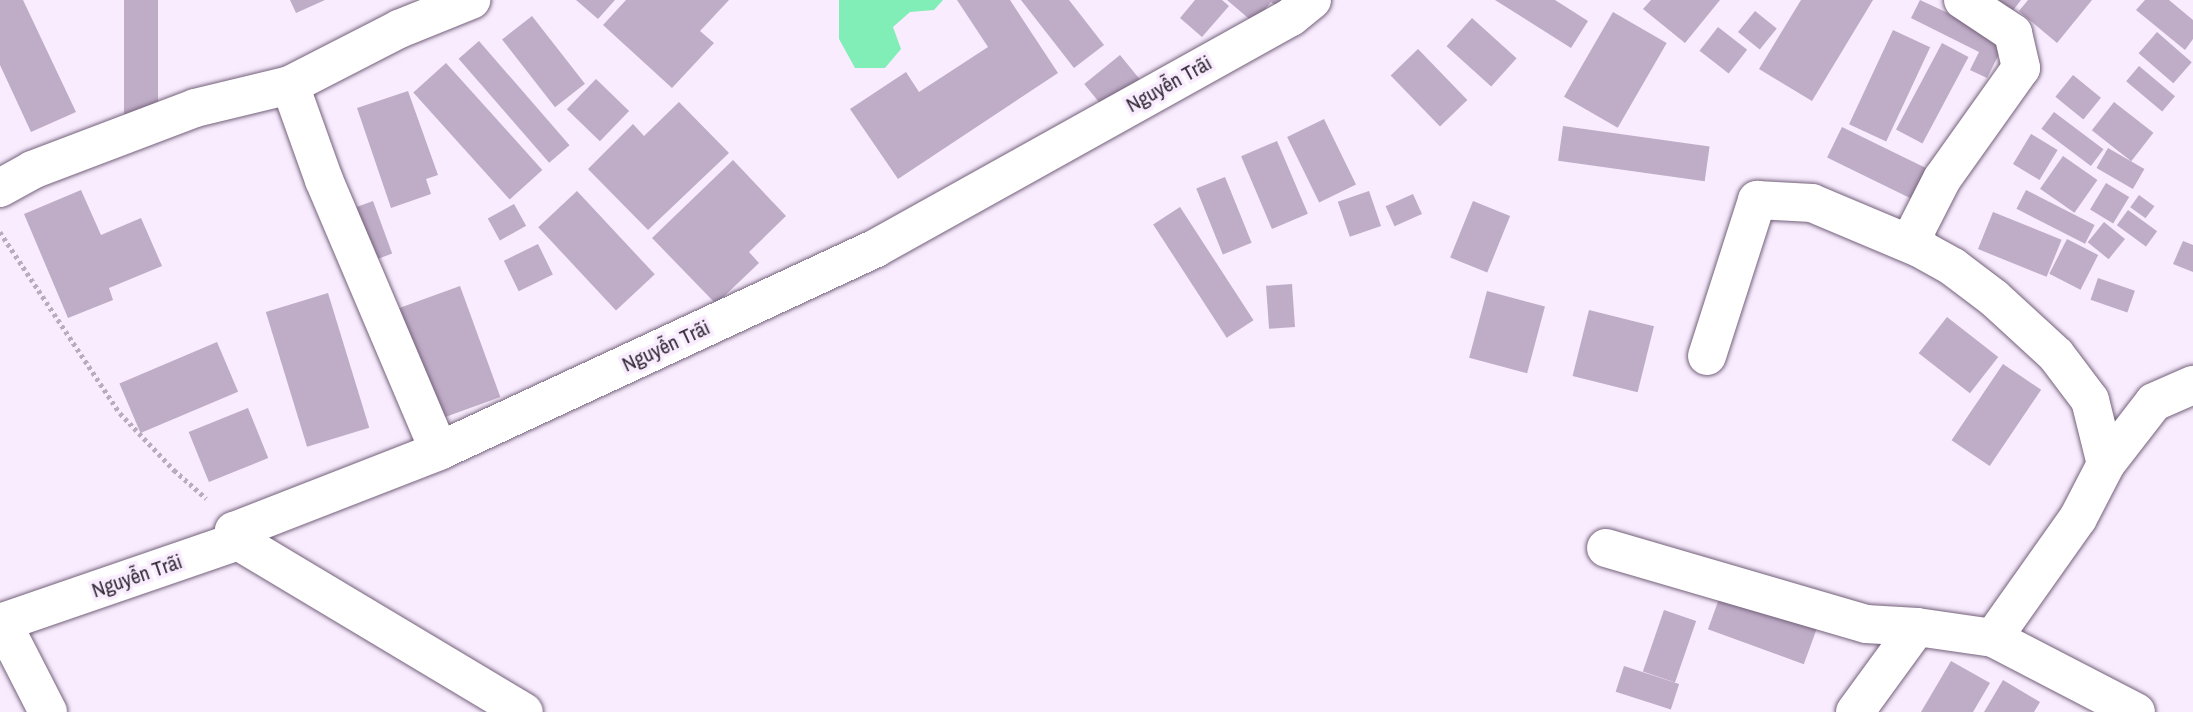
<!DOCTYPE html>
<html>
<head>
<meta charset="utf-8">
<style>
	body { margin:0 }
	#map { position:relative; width:2193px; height:712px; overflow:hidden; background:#f9ecfe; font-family:"Archivo Narrow",sans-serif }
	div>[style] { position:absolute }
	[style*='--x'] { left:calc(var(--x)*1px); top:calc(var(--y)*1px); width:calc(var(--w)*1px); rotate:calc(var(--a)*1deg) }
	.water>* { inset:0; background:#82eeb7 }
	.building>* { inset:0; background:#bfacc7; transform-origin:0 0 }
	.path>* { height:4.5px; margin-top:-2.25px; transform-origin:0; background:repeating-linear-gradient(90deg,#b9adbd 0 3.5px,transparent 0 7px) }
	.roads { filter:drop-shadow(0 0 2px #73617a) drop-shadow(0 0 2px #73617a) }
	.minor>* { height:38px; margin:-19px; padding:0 19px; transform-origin:19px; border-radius:19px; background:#fff }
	span { translate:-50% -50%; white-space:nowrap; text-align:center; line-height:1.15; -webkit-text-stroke:7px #f9ecfe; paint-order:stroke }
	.street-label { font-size:21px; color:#322a35 }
</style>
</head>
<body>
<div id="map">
	<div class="water">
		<i style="clip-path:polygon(839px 0,943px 0,934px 10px,910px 12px,893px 27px,901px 49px,885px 68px,855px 68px,839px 39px)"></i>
	</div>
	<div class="building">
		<i style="clip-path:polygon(0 0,23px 0,76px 112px,31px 132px,0 65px)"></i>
		<i style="left:124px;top:0;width:34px;height:115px"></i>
		<i style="clip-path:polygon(290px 0,325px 0,296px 13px)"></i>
		<i style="clip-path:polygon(576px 0,615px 0,598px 19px)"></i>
		<i style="clip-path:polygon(626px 0,729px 0,700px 31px,714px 43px,672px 88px,603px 25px)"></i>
		<i style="clip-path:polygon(957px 0,1010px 0,1058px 73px,898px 179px,850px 109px,906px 72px,919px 92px,988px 47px)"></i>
		<i style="clip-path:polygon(1021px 0,1069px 0,1104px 45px,1074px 68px)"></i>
		<i style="clip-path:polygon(1195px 0,1222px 0,1229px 6px,1202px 37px,1180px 18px)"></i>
		<i style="clip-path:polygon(1227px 0,1293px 0,1283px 12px,1271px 2px,1254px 23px)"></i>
		<i style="clip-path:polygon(1495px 0,1555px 0,1588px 21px,1571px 48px)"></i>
		<i style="clip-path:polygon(1651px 0,1720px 0,1685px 43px,1643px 9px)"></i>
		<i style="clip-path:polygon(1801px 0,1873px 0,1812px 101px,1759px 69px)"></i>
		<i style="clip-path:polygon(1920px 0,2006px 40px,1987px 78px,1970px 70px,1979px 52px,1911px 18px)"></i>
		<i style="clip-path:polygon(1988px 0,2021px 0,2008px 17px)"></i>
		<i style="clip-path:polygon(2028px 0,2092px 0,2057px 43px,2019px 11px)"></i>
		<i style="clip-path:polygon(2145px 0,2169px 0,2193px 20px,2193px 39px,2185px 50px,2136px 10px)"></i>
		<i style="left:1755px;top:11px;width:28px;height:27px;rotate:39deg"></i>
		<i style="left:1613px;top:12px;width:62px;height:98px;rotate:30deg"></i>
		<i style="left:532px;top:16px;width:86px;height:38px;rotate:52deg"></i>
		<i style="left:1472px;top:18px;width:60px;height:38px;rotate:42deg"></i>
		<i style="left:1718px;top:27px;width:37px;height:30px;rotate:38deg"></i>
		<i style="left:1893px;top:30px;width:41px;height:104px;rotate:25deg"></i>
		<i style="left:2157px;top:32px;width:46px;height:28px;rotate:41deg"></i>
		<i style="left:479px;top:41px;width:138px;height:27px;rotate:49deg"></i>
		<i style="left:1942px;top:43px;width:30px;height:98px;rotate:28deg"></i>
		<i style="left:1418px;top:49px;width:71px;height:38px;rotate:46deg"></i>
		<i style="left:1120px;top:55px;width:32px;height:46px;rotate:51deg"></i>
		<i style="left:446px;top:63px;width:144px;height:44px;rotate:48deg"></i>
		<i style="left:2139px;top:66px;width:47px;height:20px;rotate:40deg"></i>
		<i style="left:2073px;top:75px;width:36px;height:28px;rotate:39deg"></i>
		<i style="left:596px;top:79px;width:46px;height:42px;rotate:44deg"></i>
		<i style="clip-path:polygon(408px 91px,438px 175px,426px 179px,431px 194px,391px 208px,357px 108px)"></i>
		<i style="clip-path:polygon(679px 102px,729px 153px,648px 230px,588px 169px,633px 124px,644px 136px)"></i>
		<i style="left:2114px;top:102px;width:50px;height:36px;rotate:38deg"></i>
		<i style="left:2054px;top:112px;width:62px;height:21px;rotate:37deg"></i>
		<i style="left:1324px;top:119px;width:73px;height:41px;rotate:64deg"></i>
		<i style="left:1563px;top:126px;width:148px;height:35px;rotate:8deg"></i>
		<i style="left:1842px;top:127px;width:95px;height:34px;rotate:26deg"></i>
		<i style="left:2031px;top:134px;width:31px;height:35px;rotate:31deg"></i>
		<i style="left:1277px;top:141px;width:79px;height:39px;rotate:67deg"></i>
		<i style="left:2108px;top:148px;width:42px;height:23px;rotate:30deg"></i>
		<i style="left:2063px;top:156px;width:42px;height:40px;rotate:35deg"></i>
		<i style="clip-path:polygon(733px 160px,786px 216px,749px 252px,759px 263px,716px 304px,652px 238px)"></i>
		<i style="left:1225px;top:177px;width:71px;height:31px;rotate:68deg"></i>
		<i style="left:2106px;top:183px;width:27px;height:31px;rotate:31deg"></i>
		<i style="clip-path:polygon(81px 190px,101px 235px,141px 218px,162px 266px,109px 288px,113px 300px,68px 318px,24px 214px)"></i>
		<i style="left:2026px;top:190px;width:77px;height:21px;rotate:27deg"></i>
		<i style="left:577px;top:191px;width:114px;height:53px;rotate:47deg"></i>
		<i style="left:1369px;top:191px;width:37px;height:33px;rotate:71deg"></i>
		<i style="left:1413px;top:194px;width:22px;height:30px;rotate:66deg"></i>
		<i style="left:2139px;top:195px;width:19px;height:15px;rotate:36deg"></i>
		<i style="left:373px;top:201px;width:56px;height:26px;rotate:70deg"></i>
		<i style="left:1473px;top:201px;width:40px;height:61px;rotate:22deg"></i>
		<i style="left:514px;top:204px;width:25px;height:30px;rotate:61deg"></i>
		<i style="left:1180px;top:207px;width:135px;height:32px;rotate:57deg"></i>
		<i style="left:2128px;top:210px;width:36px;height:19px;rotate:36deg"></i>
		<i style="left:1993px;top:212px;width:74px;height:40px;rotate:22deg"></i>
		<i style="left:2104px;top:222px;width:27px;height:26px;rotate:39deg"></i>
		<i style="left:2067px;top:239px;width:35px;height:39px;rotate:27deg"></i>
		<i style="clip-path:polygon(2183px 241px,2193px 245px,2193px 272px,2173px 264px)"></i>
		<i style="left:538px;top:244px;width:34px;height:38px;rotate:64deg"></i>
		<i style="left:2098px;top:278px;width:39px;height:23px;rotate:19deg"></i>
		<i style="left:1292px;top:284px;width:43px;height:26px;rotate:86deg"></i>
		<i style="left:460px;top:286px;width:118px;height:66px;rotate:70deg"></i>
		<i style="left:1487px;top:291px;width:60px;height:69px;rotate:15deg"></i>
		<i style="left:328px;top:293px;width:141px;height:65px;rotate:73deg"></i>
		<i style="left:1589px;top:310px;width:67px;height:68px;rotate:14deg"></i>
		<i style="left:1947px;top:317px;width:65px;height:46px;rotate:38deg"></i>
		<i style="left:217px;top:342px;width:54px;height:106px;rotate:67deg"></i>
		<i style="left:2003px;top:364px;width:46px;height:92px;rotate:34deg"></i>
		<i style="left:248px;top:408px;width:54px;height:64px;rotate:68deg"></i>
		<i style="left:1723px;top:588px;width:102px;height:44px;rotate:20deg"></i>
		<i style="left:1664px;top:610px;width:34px;height:65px;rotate:19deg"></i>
		<i style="clip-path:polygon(1951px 661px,1990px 683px,1973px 712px,1921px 712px)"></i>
		<i style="left:1624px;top:666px;width:58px;height:27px;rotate:18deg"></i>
		<i style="clip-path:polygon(2003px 680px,2040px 702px,2034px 712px,1984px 712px)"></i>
	</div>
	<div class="path">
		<i style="--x:0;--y:232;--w:217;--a:56.5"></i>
		<i style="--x:120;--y:413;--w:79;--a:46.5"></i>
		<i style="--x:174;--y:470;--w:43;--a:41.2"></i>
	</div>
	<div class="roads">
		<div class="minor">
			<i style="--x:1963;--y:0;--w:60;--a:33.4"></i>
			<i style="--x:2013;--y:33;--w:36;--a:77"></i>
			<i style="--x:2021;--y:68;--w:136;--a:125.4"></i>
			<i style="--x:1942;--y:179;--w:59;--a:117"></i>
			<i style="--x:1915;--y:232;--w:16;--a:76"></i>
			<i style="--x:1919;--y:248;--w:39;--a:29"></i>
			<i style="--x:1953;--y:267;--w:51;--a:37.1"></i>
			<i style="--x:1994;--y:298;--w:84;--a:42.6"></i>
			<i style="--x:2056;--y:355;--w:56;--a:52.9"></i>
			<i style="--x:2090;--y:400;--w:66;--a:76"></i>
			<i style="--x:2106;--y:464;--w:61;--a:117.4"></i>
			<i style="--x:2078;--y:518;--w:147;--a:125.3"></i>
			<i style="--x:290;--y:85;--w:101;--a:70.3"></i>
			<i style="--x:324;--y:180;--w:294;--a:67"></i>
			<i style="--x:0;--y:188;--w:37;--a:-29"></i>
			<i style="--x:32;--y:170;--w:174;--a:-20.8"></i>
			<i style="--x:195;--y:108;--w:98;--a:-13.6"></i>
			<i style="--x:290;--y:85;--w:123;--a:-27.2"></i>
			<i style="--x:399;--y:29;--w:78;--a:-21.9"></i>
			<i style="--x:1707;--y:356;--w:164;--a:-72.2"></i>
			<i style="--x:1757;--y:200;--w:55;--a:3.1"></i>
			<i style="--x:1812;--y:203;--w:116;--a:22.8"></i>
			<i style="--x:2106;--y:464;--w:78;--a:-52.3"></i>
			<i style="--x:2154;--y:402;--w:43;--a:-23.6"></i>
			<i style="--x:238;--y:541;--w:333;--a:30.9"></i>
			<i style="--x:1606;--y:548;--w:271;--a:16.3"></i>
			<i style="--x:1866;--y:624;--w:51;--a:3.4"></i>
			<i style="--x:1917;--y:627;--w:77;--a:8.2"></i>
			<i style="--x:1993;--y:638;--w:161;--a:27.4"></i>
			<i style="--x:2;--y:622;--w:101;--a:62.9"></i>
			<i style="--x:0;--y:623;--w:252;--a:-19"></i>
			<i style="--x:238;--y:541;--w:11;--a:-112"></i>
			<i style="--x:234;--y:531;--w:220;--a:-21.3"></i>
			<i style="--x:439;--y:451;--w:482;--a:-24.9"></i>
			<i style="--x:876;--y:248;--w:475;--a:-29.1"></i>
			<i style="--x:1291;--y:17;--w:27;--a:-39"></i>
			<i style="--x:1855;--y:712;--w:105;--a:-53.9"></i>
		</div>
	</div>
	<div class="street-label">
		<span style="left:1169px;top:84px;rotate:-29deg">Nguyễn Trãi</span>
		<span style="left:666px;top:346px;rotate:-25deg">Nguyễn Trãi</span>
		<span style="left:137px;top:576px;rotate:-19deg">Nguyễn Trãi</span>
	</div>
</div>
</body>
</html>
